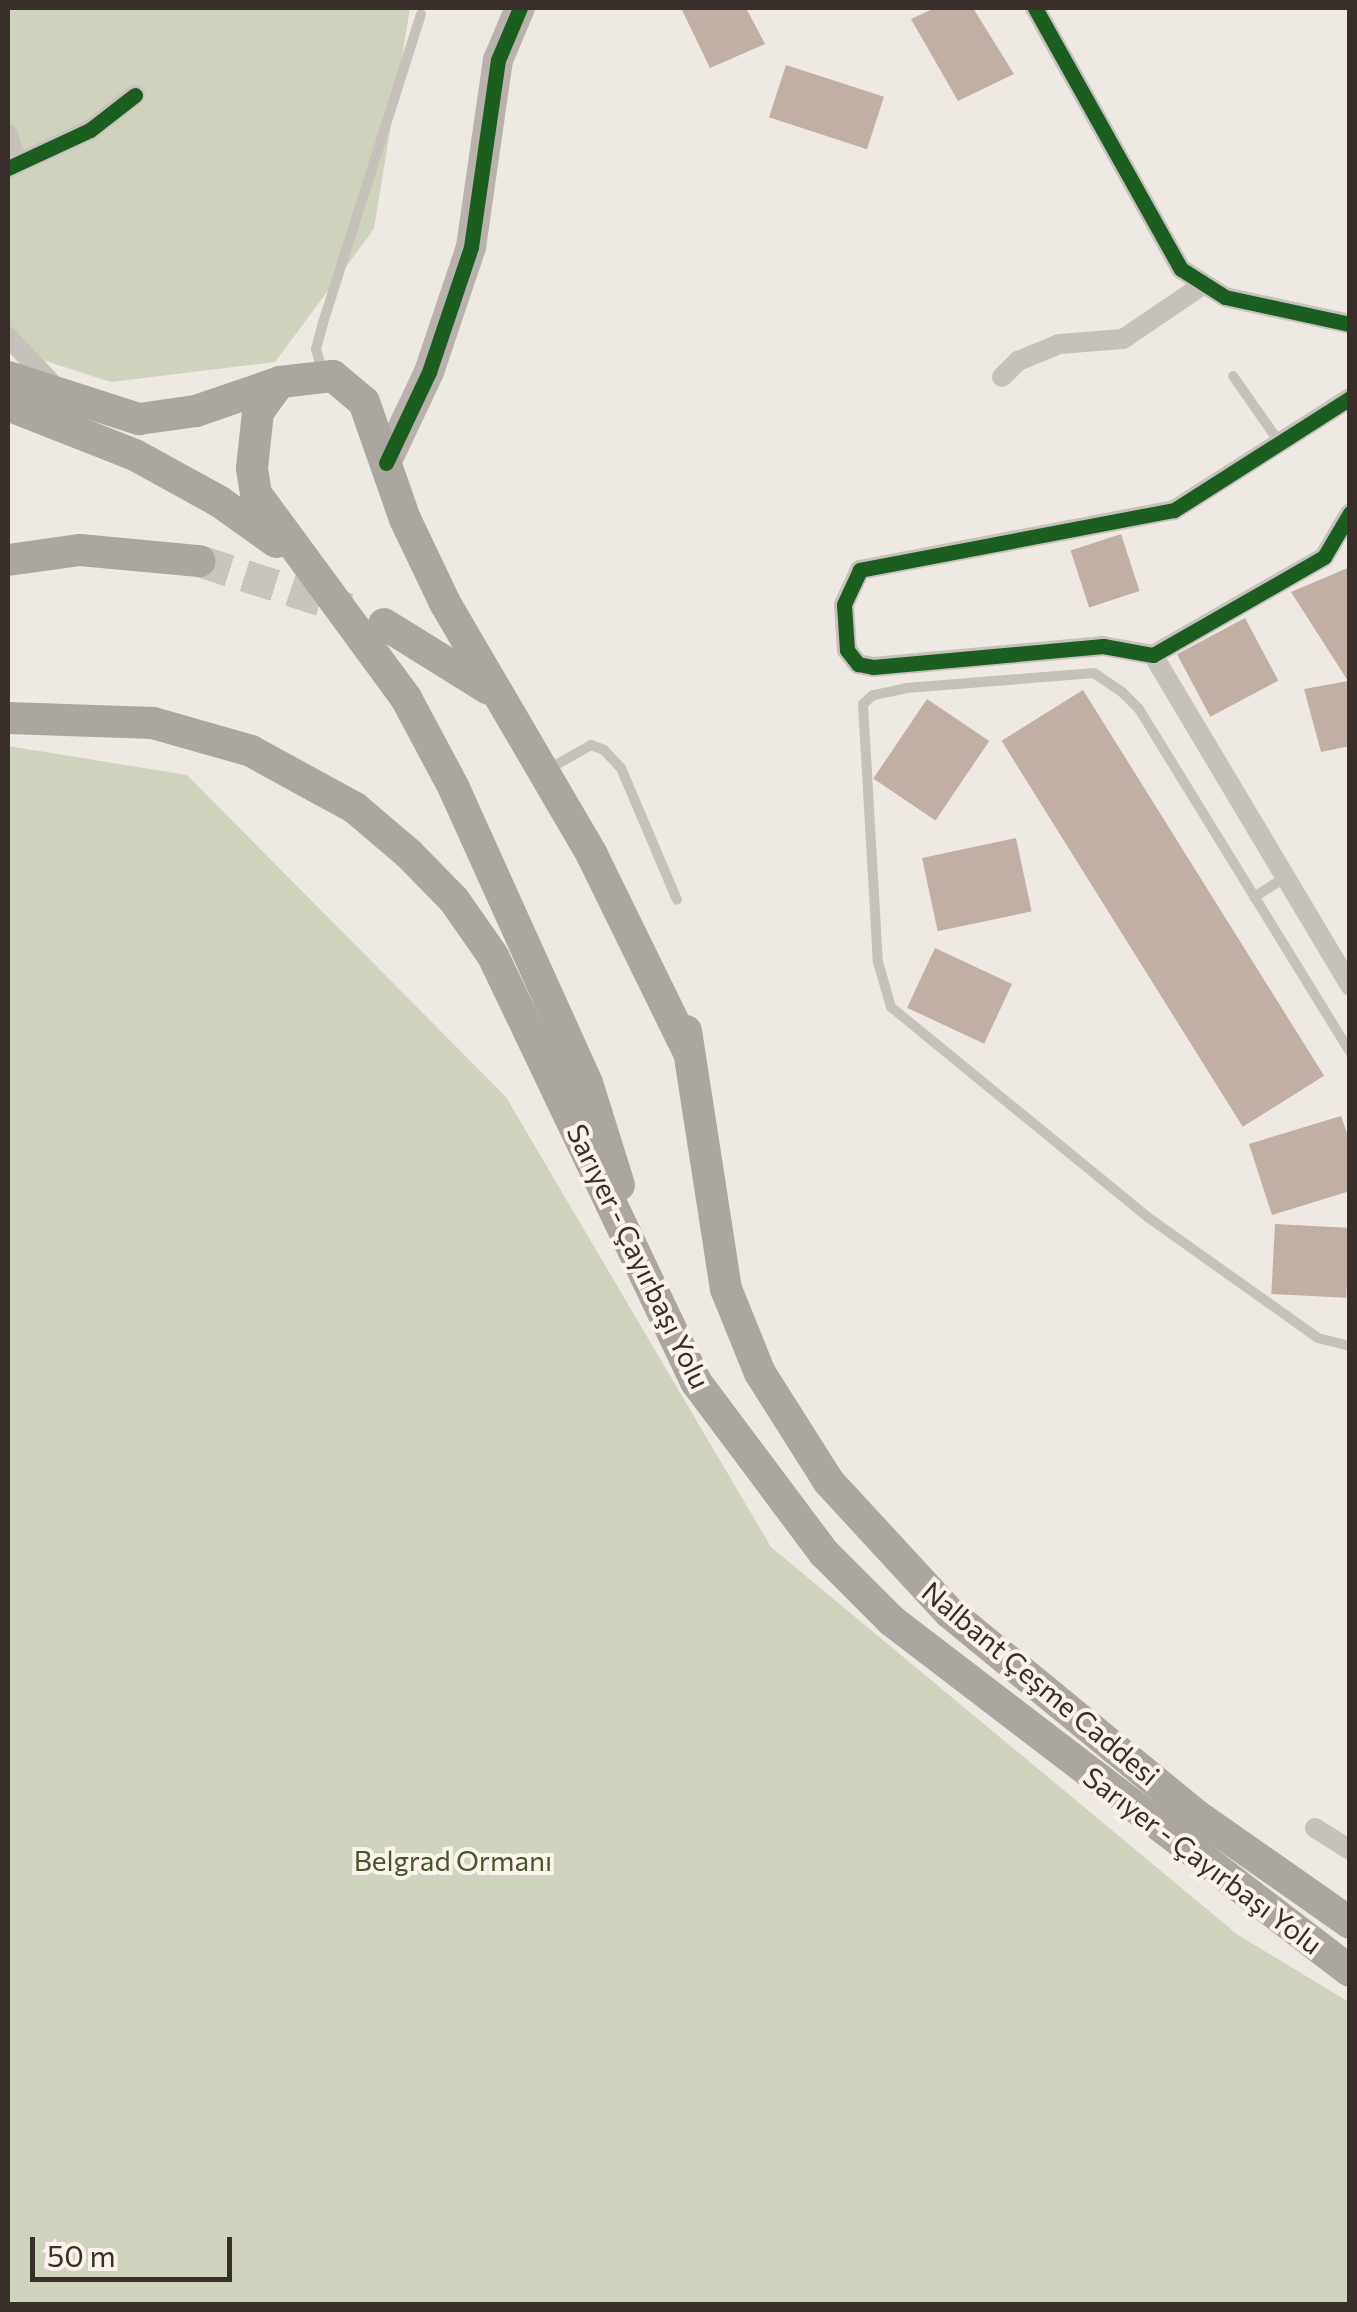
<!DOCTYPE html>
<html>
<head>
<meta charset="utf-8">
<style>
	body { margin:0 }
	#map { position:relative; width:1357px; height:2312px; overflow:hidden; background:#eee9e3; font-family:Commissioner,sans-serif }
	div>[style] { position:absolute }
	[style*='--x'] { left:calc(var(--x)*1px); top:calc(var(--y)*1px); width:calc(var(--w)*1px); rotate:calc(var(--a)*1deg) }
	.green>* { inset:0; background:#cfd3be }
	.building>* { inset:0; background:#c1aea5; transform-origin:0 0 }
	.primary-tunnel>* { height:32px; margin-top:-16px; transform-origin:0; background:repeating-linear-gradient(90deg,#cac4be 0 32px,transparent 0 48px) }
	.lane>* { height:10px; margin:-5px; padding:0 5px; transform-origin:5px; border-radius:5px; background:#c7c1bc }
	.street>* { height:20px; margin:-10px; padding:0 10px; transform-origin:10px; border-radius:10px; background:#c7c1bc }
	.secondary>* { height:30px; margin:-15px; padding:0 15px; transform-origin:15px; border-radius:15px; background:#b8b1ac }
	.primary>* { height:32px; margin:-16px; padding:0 16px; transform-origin:16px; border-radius:16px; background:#aca6a1 }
	.cycleway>* { height:15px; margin:-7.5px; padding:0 7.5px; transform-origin:7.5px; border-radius:7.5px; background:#1b5e20 }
	span { translate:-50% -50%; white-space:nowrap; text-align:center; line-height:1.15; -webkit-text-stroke:8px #faf3eb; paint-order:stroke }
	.street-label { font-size:28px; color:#382e2a }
	.park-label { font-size:28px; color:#47552e }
	.frame { position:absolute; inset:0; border:10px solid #382e2a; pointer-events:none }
	.scale { position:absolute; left:30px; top:2237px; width:202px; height:45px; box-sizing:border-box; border:5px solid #382e2a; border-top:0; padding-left:12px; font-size:30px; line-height:35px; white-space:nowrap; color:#382e2a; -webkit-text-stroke:8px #faf3eb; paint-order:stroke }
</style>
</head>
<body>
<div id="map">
	<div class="green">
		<i style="clip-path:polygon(8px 8px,410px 8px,374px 229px,275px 362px,111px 382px,8px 349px)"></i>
		<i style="clip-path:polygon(8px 746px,187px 775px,506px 1097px,771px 1547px,1238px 1935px,1349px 2002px,1349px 2304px,8px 2304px)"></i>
	</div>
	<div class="building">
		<i style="clip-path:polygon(681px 8px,746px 8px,765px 44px,710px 68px)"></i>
		<i style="clip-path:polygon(935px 8px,973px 8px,1014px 74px,958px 101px,911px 19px)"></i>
		<i style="left:786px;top:65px;width:103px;height:55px;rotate:18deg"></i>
		<i style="left:1121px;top:534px;width:60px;height:53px;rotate:72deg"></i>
		<i style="clip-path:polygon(1350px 567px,1350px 746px,1321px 752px,1304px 689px,1348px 681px,1291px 592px)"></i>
		<i style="left:1245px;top:618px;width:71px;height:77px;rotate:62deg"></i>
		<i style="left:1083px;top:690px;width:455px;height:96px;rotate:58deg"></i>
		<i style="left:927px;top:699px;width:75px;height:96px;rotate:34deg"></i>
		<i style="left:1016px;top:838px;width:75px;height:96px;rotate:78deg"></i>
		<i style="left:935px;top:948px;width:85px;height:66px;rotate:25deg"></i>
		<i style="clip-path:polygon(1341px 1116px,1350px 1142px,1350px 1191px,1272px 1215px,1249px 1144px)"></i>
		<i style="left:1275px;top:1224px;width:75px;height:70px;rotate:3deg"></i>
	</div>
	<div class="primary-tunnel">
		<i style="--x:199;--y:561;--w:157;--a:17.9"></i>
	</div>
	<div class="lane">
		<i style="--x:322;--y:371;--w:23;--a:-105"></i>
		<i style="--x:316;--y:349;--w:27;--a:-75"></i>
		<i style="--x:323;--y:323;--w:324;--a:-72.4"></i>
		<i style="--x:1233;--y:376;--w:82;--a:55"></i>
		<i style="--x:547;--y:770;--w:51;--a:-29.6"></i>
		<i style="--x:591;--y:745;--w:14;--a:21"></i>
		<i style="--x:604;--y:750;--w:25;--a:47"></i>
		<i style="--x:621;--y:768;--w:143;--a:67"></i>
		<i style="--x:1254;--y:897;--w:36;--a:-32"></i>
		<i style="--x:1350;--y:1052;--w:403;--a:-121.6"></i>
		<i style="--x:1139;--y:709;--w:24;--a:-135"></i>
		<i style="--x:1122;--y:692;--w:34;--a:-146"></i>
		<i style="--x:1094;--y:673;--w:188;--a:175.4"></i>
		<i style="--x:907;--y:688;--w:35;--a:168"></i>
		<i style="--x:873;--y:695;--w:13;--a:138"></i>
		<i style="--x:863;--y:704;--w:258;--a:86.7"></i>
		<i style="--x:878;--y:962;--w:47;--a:73.9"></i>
		<i style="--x:891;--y:1007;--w:333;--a:39.3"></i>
		<i style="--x:1149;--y:1218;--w:207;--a:35.4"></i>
		<i style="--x:1318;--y:1338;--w:33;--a:14"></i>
	</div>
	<div class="street">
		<i style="--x:1035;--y:8;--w:299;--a:60.8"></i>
		<i style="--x:1181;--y:269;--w:52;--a:32.5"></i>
		<i style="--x:1225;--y:297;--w:128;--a:12.2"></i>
		<i style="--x:8;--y:134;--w:32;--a:74"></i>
		<i style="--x:8;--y:168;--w:90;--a:-24.9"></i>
		<i style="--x:90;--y:130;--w:57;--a:-37.9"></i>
		<i style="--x:8;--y:337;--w:74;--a:46.6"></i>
		<i style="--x:1002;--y:377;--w:23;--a:-45"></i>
		<i style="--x:1018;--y:361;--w:44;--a:-22.5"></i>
		<i style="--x:1059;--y:344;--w:64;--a:-4.5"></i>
		<i style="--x:1123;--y:339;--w:94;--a:-34.2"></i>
		<i style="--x:1350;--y:398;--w:209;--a:147.5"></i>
		<i style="--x:1174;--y:510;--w:320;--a:169.2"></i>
		<i style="--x:860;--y:570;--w:38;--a:115"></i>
		<i style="--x:844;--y:605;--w:45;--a:86.2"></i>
		<i style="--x:847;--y:650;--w:18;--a:52"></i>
		<i style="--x:858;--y:664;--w:15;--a:11"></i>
		<i style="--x:873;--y:667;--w:231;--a:-5.2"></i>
		<i style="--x:1103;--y:646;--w:51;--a:10.2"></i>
		<i style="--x:1153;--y:655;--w:197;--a:-29.8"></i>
		<i style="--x:1324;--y:557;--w:51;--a:-59.4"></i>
		<i style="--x:1153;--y:655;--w:385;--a:59.2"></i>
		<i style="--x:1315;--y:1828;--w:41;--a:32.2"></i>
	</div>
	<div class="secondary">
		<i style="--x:386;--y:463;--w:101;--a:-64.7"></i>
		<i style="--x:429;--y:372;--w:132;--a:-71.4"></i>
		<i style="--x:471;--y:247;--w:189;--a:-81.8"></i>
		<i style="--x:498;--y:60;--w:56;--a:-67.1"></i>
	</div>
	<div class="primary">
		<i style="--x:8;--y:377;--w:138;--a:17.8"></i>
		<i style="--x:139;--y:419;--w:58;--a:-8"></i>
		<i style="--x:196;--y:411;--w:89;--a:-19"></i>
		<i style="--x:8;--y:405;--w:136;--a:21.5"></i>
		<i style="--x:135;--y:455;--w:97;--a:28.9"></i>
		<i style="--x:220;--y:502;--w:69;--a:35.5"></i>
		<i style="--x:8;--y:560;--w:73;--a:-7.9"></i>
		<i style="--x:80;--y:550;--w:120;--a:5.3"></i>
		<i style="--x:384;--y:624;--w:123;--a:31.8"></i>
		<i style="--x:8;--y:718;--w:145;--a:2"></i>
		<i style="--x:153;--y:723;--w:102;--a:15.9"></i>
		<i style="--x:251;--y:751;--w:119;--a:28.7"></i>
		<i style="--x:355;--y:808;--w:71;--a:40.4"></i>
		<i style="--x:409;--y:854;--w:64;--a:45.6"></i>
		<i style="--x:454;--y:900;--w:68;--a:55.1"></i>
		<i style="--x:493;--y:956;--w:472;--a:64.5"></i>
		<i style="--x:696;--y:1382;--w:214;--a:53.2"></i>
		<i style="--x:824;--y:1553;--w:96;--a:45"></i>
		<i style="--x:892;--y:1621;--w:576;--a:37.39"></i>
		<i style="--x:686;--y:1031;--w:261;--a:81.2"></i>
		<i style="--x:726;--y:1289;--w:91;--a:68"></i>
		<i style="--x:760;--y:1373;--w:129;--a:57.7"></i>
		<i style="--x:829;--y:1482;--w:178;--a:47.3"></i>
		<i style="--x:950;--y:1613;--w:318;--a:39.4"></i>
		<i style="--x:1196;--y:1815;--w:188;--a:35"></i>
		<i style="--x:619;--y:1185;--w:107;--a:-107.4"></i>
		<i style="--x:587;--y:1083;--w:324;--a:-114.3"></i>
		<i style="--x:454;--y:788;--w:102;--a:-118.1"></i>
		<i style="--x:406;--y:698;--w:253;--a:-126.3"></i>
		<i style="--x:256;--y:494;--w:26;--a:-99"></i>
		<i style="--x:252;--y:468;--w:56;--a:-83.9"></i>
		<i style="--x:258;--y:412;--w:37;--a:-54"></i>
		<i style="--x:280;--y:382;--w:53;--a:-6.5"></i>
		<i style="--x:333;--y:376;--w:40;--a:40"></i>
		<i style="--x:364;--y:402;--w:124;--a:70.7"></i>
		<i style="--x:405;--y:519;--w:93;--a:64.5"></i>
		<i style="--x:445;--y:603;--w:292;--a:59.7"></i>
		<i style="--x:592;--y:855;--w:220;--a:63.9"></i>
	</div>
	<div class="cycleway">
		<i style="--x:1035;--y:8;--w:299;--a:60.8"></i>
		<i style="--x:1181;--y:269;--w:52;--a:32.5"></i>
		<i style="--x:1225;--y:297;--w:128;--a:12.2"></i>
		<i style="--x:8;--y:168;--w:90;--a:-24.9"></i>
		<i style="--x:90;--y:130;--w:57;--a:-37.9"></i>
		<i style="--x:1350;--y:398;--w:209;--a:147.5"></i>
		<i style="--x:1174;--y:510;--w:320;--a:169.2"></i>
		<i style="--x:860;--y:570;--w:38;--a:115"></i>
		<i style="--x:844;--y:605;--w:45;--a:86.2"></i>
		<i style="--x:847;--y:650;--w:18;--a:52"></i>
		<i style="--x:858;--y:664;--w:15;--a:11"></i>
		<i style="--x:873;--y:667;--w:231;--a:-5.2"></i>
		<i style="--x:1103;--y:646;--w:51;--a:10.2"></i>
		<i style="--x:1153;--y:655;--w:197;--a:-29.8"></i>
		<i style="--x:1324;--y:557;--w:51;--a:-59.4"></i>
		<i style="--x:386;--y:463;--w:101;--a:-64.7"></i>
		<i style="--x:429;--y:372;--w:132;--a:-71.4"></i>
		<i style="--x:471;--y:247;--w:189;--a:-81.8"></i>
		<i style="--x:498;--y:60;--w:56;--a:-67.1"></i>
	</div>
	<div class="street-label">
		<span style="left:639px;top:1256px;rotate:64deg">Sarıyer - Çayırbaşı Yolu</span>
		<span style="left:1041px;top:1683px;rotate:40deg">Nalbant Çeşme Caddesi</span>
		<span style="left:1203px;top:1860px;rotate:37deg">Sarıyer - Çayırbaşı Yolu</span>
	</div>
	<div class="park-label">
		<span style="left:453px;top:1860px">Belgrad Ormanı</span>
	</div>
	<div class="frame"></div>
	<div class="scale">50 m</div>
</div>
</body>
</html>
